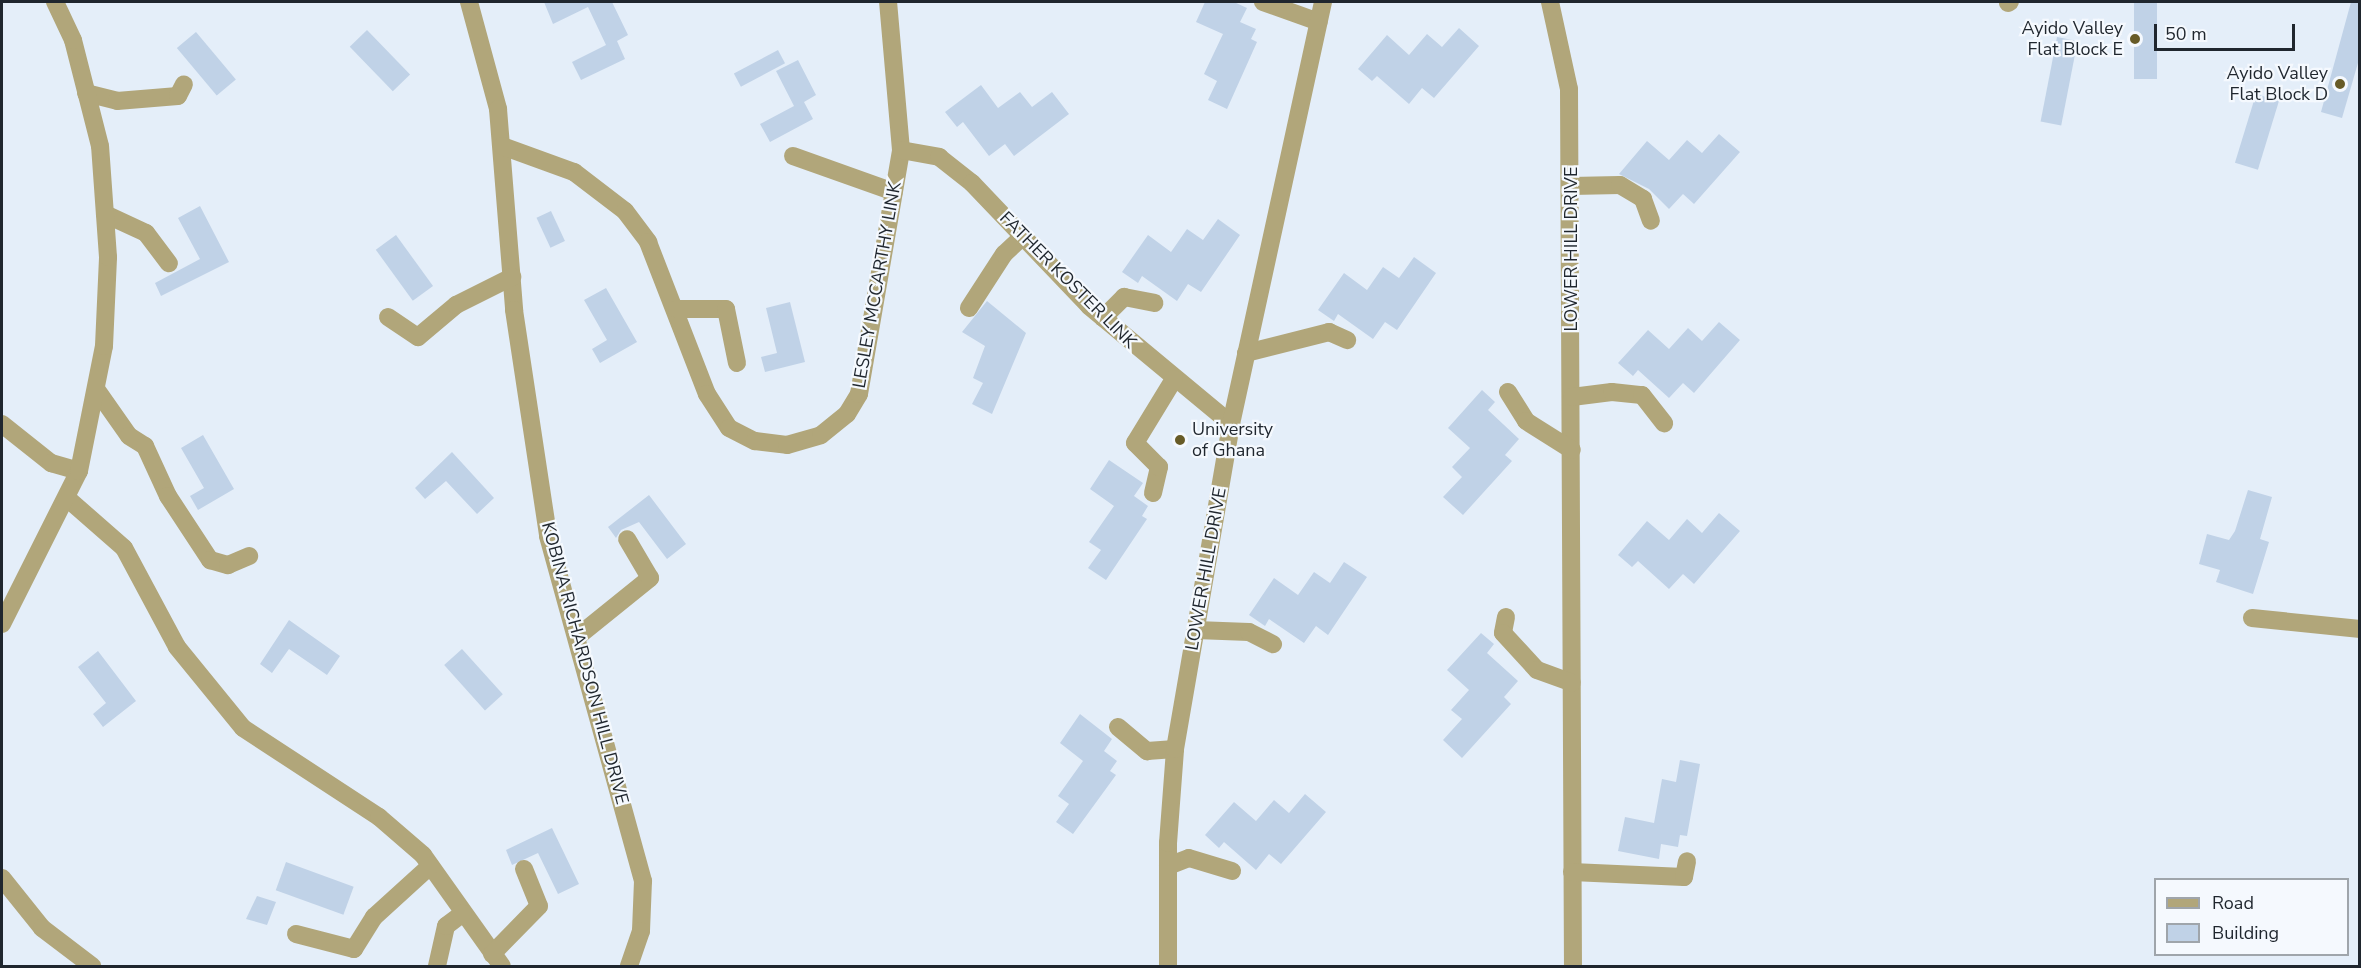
<!DOCTYPE html>
<html>
<head>
<meta charset="utf-8">
<style>
	body { margin:0 }
	#map { position:relative; width:2361px; height:968px; overflow:hidden; background:#f5f9fe; font-family:"Nunito Sans",sans-serif }
	div>[style] { position:absolute }
	[style*='--x'] { left:calc(var(--x)*1px); top:calc(var(--y)*1px); width:calc(var(--w)*1px); rotate:calc(var(--a)*1deg) }
	.built>* { inset:0; background:#e4eef9 }
	.building>* { inset:0; background:#c0d2e7; transform-origin:0 0 }
	.minor>* { height:18px; margin:-9px; padding:0 9px; transform-origin:9px; border-radius:9px; background:#b1a67a }
	.dots>* { width:16px; height:16px; translate:-50% -50%; box-sizing:border-box; border:3px solid #f5f9fe; border-radius:50% }
	span { translate:-50% -50%; white-space:nowrap; text-align:center; line-height:1.15; -webkit-text-stroke:4.5px #f5f9fe; paint-order:stroke }
	.poi-label { font-size:18px; color:#1f262e }
	.right { translate:-100% -50%; text-align:right }
	.left { translate:0 -50%; text-align:left }
	.street-label { font-size:18px; color:#1f262e }
	.frame { position:absolute; inset:0; border:3px solid #1f262e; pointer-events:none }
	.legend { position:absolute; left:2154px; top:878px; width:195px; height:78px; box-sizing:border-box; background:#f5f9fe; border:2px solid #9fa5ab; margin:0; padding:8px 10px; list-style:none; font-size:18px; color:#1f262e }
	.legend li { display:flex; align-items:center; gap:12px; height:30px }
	.legend b { width:30px; border:2px solid #9fa5ab }
	.scale { position:absolute; left:2154px; top:24px; width:141px; height:27px; box-sizing:border-box; border:3px solid #1f262e; border-top:0; padding-left:8px; font-size:18px; line-height:21px; white-space:nowrap; color:#1f262e; -webkit-text-stroke:4px #f5f9fe; paint-order:stroke }
</style>
</head>
<body>
<div id="map">
	<div class="built">
		<i style="clip-path:polygon(evenodd,2px 2px,2359px 2px,2359px 966px,2px 966px,2px 2px,2156px 880px,2348px 880px,2348px 954px,2156px 954px,2156px 880px)"></i>
	</div>
	<div class="building">
		<i style="clip-path:polygon(544px 2px,612px 2px,628px 35px,617px 41px,625px 59px,581px 80px,572px 62px,606px 45px,588px 7px,553px 24px)"></i>
		<i style="clip-path:polygon(1205px 2px,1234px 2px,1247px 8px,1240px 22px,1256px 29px,1251px 39px,1257px 42px,1227px 109px,1208px 100px,1217px 81px,1204px 74px,1223px 34px,1196px 22px)"></i>
		<i style="left:2134px;top:2px;width:23px;height:77px"></i>
		<i style="clip-path:polygon(2351px 2px,2360px 2px,2360px 56px,2342px 118px,2321px 112px)"></i>
		<i style="clip-path:polygon(1459px 28px,1479px 46px,1434px 98px,1422px 88px,1409px 104px,1377px 76px,1372px 81px,1358px 69px,1387px 35px,1409px 55px,1427px 34px,1442px 47px)"></i>
		<i style="left:367px;top:30px;width:62px;height:24px;rotate:46deg"></i>
		<i style="left:196px;top:32px;width:62px;height:25px;rotate:50deg"></i>
		<i style="left:2057px;top:37px;width:21px;height:86px;rotate:11deg"></i>
		<i style="left:778px;top:50px;width:15px;height:50px;rotate:62deg"></i>
		<i style="clip-path:polygon(798px 60px,816px 95px,804px 102px,813px 119px,770px 142px,760px 124px,794px 106px,776px 71px)"></i>
		<i style="clip-path:polygon(981px 85px,998px 108px,1020px 92px,1032px 107px,1052px 92px,1069px 114px,1014px 156px,1005px 144px,989px 156px,963px 122px,957px 127px,945px 112px)"></i>
		<i style="left:2256px;top:94px;width:24px;height:72px;rotate:17deg"></i>
		<i style="clip-path:polygon(1719px 134px,1740px 152px,1694px 204px,1683px 194px,1669px 209px,1649px 189px,1619px 174px,1647px 141px,1669px 160px,1687px 140px,1702px 153px)"></i>
		<i style="clip-path:polygon(200px 206px,229px 262px,161px 296px,155px 283px,200px 259px,178px 218px)"></i>
		<i style="left:551px;top:211px;width:33px;height:16px;rotate:65deg"></i>
		<i style="clip-path:polygon(1218px 219px,1240px 235px,1201px 292px,1188px 284px,1177px 301px,1142px 276px,1138px 283px,1122px 272px,1148px 235px,1171px 252px,1187px 229px,1203px 240px)"></i>
		<i style="left:396px;top:235px;width:63px;height:25px;rotate:54deg"></i>
		<i style="clip-path:polygon(1414px 257px,1436px 273px,1397px 330px,1385px 322px,1373px 339px,1338px 314px,1334px 321px,1318px 310px,1344px 273px,1367px 290px,1383px 267px,1399px 278px)"></i>
		<i style="clip-path:polygon(606px 288px,637px 342px,600px 363px,592px 349px,607px 340px,584px 300px)"></i>
		<i style="clip-path:polygon(987px 301px,1026px 333px,992px 414px,972px 404px,983px 383px,973px 378px,985px 346px,962px 332px)"></i>
		<i style="clip-path:polygon(790px 302px,805px 362px,765px 372px,761px 357px,777px 353px,766px 308px)"></i>
		<i style="clip-path:polygon(1719px 322px,1740px 340px,1694px 393px,1683px 383px,1669px 398px,1638px 370px,1633px 376px,1618px 363px,1648px 330px,1669px 349px,1688px 328px,1702px 341px)"></i>
		<i style="clip-path:polygon(1482px 390px,1495px 402px,1488px 410px,1519px 439px,1505px 455px,1512px 461px,1463px 515px,1443px 497px,1462px 477px,1452px 467px,1470px 448px,1448px 428px)"></i>
		<i style="clip-path:polygon(203px 435px,234px 489px,198px 510px,190px 496px,204px 488px,181px 448px)"></i>
		<i style="clip-path:polygon(452px 452px,494px 498px,477px 514px,446px 481px,425px 499px,415px 488px)"></i>
		<i style="clip-path:polygon(1109px 460px,1143px 483px,1134px 496px,1148px 506px,1142px 516px,1147px 519px,1106px 580px,1088px 568px,1101px 550px,1089px 542px,1114px 506px,1090px 489px)"></i>
		<i style="clip-path:polygon(2248px 490px,2272px 497px,2260px 539px,2269px 542px,2253px 594px,2216px 582px,2220px 570px,2199px 564px,2207px 534px,2229px 540px,2235px 531px)"></i>
		<i style="clip-path:polygon(649px 495px,686px 544px,667px 559px,639px 522px,621px 530px,616px 538px,608px 527px)"></i>
		<i style="clip-path:polygon(1719px 513px,1740px 531px,1694px 584px,1683px 574px,1669px 589px,1638px 561px,1632px 567px,1618px 555px,1647px 521px,1669px 540px,1687px 519px,1702px 533px)"></i>
		<i style="clip-path:polygon(1344px 562px,1367px 577px,1328px 635px,1316px 626px,1304px 643px,1269px 619px,1265px 626px,1249px 615px,1274px 578px,1298px 595px,1314px 572px,1330px 583px)"></i>
		<i style="clip-path:polygon(289px 620px,340px 656px,327px 675px,289px 649px,272px 673px,260px 664px)"></i>
		<i style="clip-path:polygon(1481px 633px,1494px 644px,1487px 653px,1518px 681px,1504px 697px,1511px 704px,1462px 758px,1443px 740px,1462px 719px,1451px 710px,1469px 690px,1447px 670px)"></i>
		<i style="left:462px;top:649px;width:61px;height:24px;rotate:48deg"></i>
		<i style="clip-path:polygon(98px 651px,136px 701px,103px 727px,93px 714px,106px 703px,78px 667px)"></i>
		<i style="clip-path:polygon(1080px 714px,1112px 739px,1104px 751px,1117px 761px,1110px 771px,1116px 775px,1073px 834px,1056px 822px,1069px 804px,1058px 796px,1083px 761px,1060px 743px)"></i>
		<i style="clip-path:polygon(1680px 760px,1700px 764px,1687px 836px,1680px 835px,1678px 847px,1661px 844px,1659px 859px,1618px 851px,1625px 817px,1654px 823px,1662px 779px,1676px 782px)"></i>
		<i style="clip-path:polygon(1305px 794px,1326px 812px,1281px 864px,1269px 854px,1256px 870px,1224px 842px,1219px 848px,1205px 835px,1234px 802px,1256px 821px,1274px 800px,1289px 813px)"></i>
		<i style="clip-path:polygon(552px 828px,579px 884px,558px 894px,538px 853px,512px 865px,506px 850px)"></i>
		<i style="left:286px;top:862px;width:72px;height:30px;rotate:20deg"></i>
		<i style="clip-path:polygon(257px 896px,276px 902px,267px 925px,246px 919px)"></i>
	</div>
	<div class="minor">
		<i style="--x:469;--y:2;--w:111;--a:74.8"></i>
		<i style="--x:498;--y:109;--w:202;--a:85.4"></i>
		<i style="--x:514;--y:310;--w:229;--a:81.4"></i>
		<i style="--x:548;--y:536;--w:358;--a:74.6"></i>
		<i style="--x:643;--y:881;--w:50;--a:92.3"></i>
		<i style="--x:641;--y:931;--w:37;--a:109"></i>
		<i style="--x:1263;--y:2;--w:59;--a:19.7"></i>
		<i style="--x:1550;--y:2;--w:89;--a:77.7"></i>
		<i style="--x:1569;--y:89;--w:877;--a:89.74"></i>
		<i style="--x:2008;--y:3;--w:2;--a:-27"></i>
		<i style="--x:86;--y:93;--w:32;--a:14"></i>
		<i style="--x:117;--y:101;--w:61;--a:-4.7"></i>
		<i style="--x:178;--y:96;--w:13;--a:-63"></i>
		<i style="--x:502;--y:146;--w:77;--a:19.9"></i>
		<i style="--x:574;--y:172;--w:64;--a:37.4"></i>
		<i style="--x:625;--y:211;--w:39;--a:53"></i>
		<i style="--x:648;--y:242;--w:163;--a:68.8"></i>
		<i style="--x:707;--y:394;--w:40;--a:57.1"></i>
		<i style="--x:729;--y:428;--w:29;--a:27"></i>
		<i style="--x:755;--y:441;--w:32;--a:7"></i>
		<i style="--x:787;--y:445;--w:35;--a:-16"></i>
		<i style="--x:821;--y:435;--w:33;--a:-39"></i>
		<i style="--x:847;--y:414;--w:23;--a:-59"></i>
		<i style="--x:859;--y:394;--w:248;--a:-80.2"></i>
		<i style="--x:901;--y:150;--w:149;--a:-95"></i>
		<i style="--x:901;--y:150;--w:39;--a:10"></i>
		<i style="--x:939;--y:157;--w:42;--a:38.2"></i>
		<i style="--x:972;--y:183;--w:170;--a:46.4"></i>
		<i style="--x:1089;--y:306;--w:185;--a:39.7"></i>
		<i style="--x:793;--y:156;--w:107;--a:19.6"></i>
		<i style="--x:1571;--y:186;--w:49;--a:-1.2"></i>
		<i style="--x:1620;--y:185;--w:27;--a:31"></i>
		<i style="--x:1643;--y:199;--w:23;--a:70"></i>
		<i style="--x:105;--y:214;--w:45;--a:24.9"></i>
		<i style="--x:146;--y:233;--w:38;--a:53"></i>
		<i style="--x:969;--y:308;--w:64;--a:-57.1"></i>
		<i style="--x:1004;--y:254;--w:26;--a:-43"></i>
		<i style="--x:677;--y:309;--w:49;--a:0"></i>
		<i style="--x:726;--y:309;--w:55;--a:78.5"></i>
		<i style="--x:388;--y:317;--w:36;--a:34"></i>
		<i style="--x:418;--y:337;--w:50;--a:-40.1"></i>
		<i style="--x:456;--y:305;--w:63;--a:-26.6"></i>
		<i style="--x:1103;--y:318;--w:30;--a:-45"></i>
		<i style="--x:1124;--y:297;--w:31;--a:11"></i>
		<i style="--x:1246;--y:353;--w:86;--a:-14.2"></i>
		<i style="--x:1329;--y:332;--w:20;--a:24"></i>
		<i style="--x:96;--y:389;--w:57;--a:54.9"></i>
		<i style="--x:129;--y:436;--w:19;--a:32"></i>
		<i style="--x:145;--y:446;--w:55;--a:65.3"></i>
		<i style="--x:168;--y:496;--w:77;--a:56.7"></i>
		<i style="--x:210;--y:560;--w:19;--a:16"></i>
		<i style="--x:228;--y:565;--w:23;--a:-23"></i>
		<i style="--x:1508;--y:392;--w:34;--a:58"></i>
		<i style="--x:1526;--y:421;--w:54;--a:32.2"></i>
		<i style="--x:1572;--y:397;--w:40;--a:-7.1"></i>
		<i style="--x:1612;--y:392;--w:30;--a:6"></i>
		<i style="--x:1642;--y:395;--w:36;--a:52"></i>
		<i style="--x:2;--y:424;--w:63;--a:38.5"></i>
		<i style="--x:51;--y:463;--w:29;--a:16"></i>
		<i style="--x:1153;--y:493;--w:27;--a:-77"></i>
		<i style="--x:1159;--y:467;--w:34;--a:-135"></i>
		<i style="--x:1135;--y:443;--w:75;--a:-58.6"></i>
		<i style="--x:68;--y:499;--w:74;--a:41.2"></i>
		<i style="--x:124;--y:548;--w:112;--a:61.8"></i>
		<i style="--x:177;--y:647;--w:104;--a:50.8"></i>
		<i style="--x:243;--y:728;--w:163;--a:33.2"></i>
		<i style="--x:379;--y:817;--w:58;--a:40.8"></i>
		<i style="--x:423;--y:855;--w:136;--a:54.6"></i>
		<i style="--x:1506;--y:617;--w:16;--a:101"></i>
		<i style="--x:1503;--y:633;--w:50;--a:47.4"></i>
		<i style="--x:1537;--y:670;--w:37;--a:20"></i>
		<i style="--x:2252;--y:618;--w:109;--a:5.8"></i>
		<i style="--x:2;--y:624;--w:171;--a:-63.3"></i>
		<i style="--x:79;--y:471;--w:127;--a:-78.7"></i>
		<i style="--x:104;--y:346;--w:89;--a:-87.4"></i>
		<i style="--x:108;--y:257;--w:111;--a:-94.1"></i>
		<i style="--x:100;--y:146;--w:109;--a:-104.3"></i>
		<i style="--x:73;--y:40;--w:42;--a:-115.3"></i>
		<i style="--x:1196;--y:630;--w:53;--a:2.2"></i>
		<i style="--x:1249;--y:632;--w:27;--a:27"></i>
		<i style="--x:577;--y:637;--w:94;--a:-38.9"></i>
		<i style="--x:650;--y:578;--w:45;--a:-120.5"></i>
		<i style="--x:1118;--y:727;--w:38;--a:40"></i>
		<i style="--x:1147;--y:751;--w:28;--a:-4"></i>
		<i style="--x:1168;--y:866;--w:22;--a:-21"></i>
		<i style="--x:1189;--y:858;--w:45;--a:16.8"></i>
		<i style="--x:1572;--y:872;--w:112;--a:2.6"></i>
		<i style="--x:1684;--y:877;--w:16;--a:-79"></i>
		<i style="--x:2;--y:878;--w:64;--a:51.3"></i>
		<i style="--x:42;--y:928;--w:63;--a:37.2"></i>
		<i style="--x:296;--y:934;--w:60;--a:14.5"></i>
		<i style="--x:354;--y:949;--w:38;--a:-58"></i>
		<i style="--x:374;--y:917;--w:76;--a:-42.3"></i>
		<i style="--x:492;--y:954;--w:67;--a:-45.6"></i>
		<i style="--x:539;--y:906;--w:40;--a:-112"></i>
		<i style="--x:437;--y:966;--w:41;--a:-77.3"></i>
		<i style="--x:446;--y:926;--w:21;--a:-37"></i>
		<i style="--x:1168;--y:966;--w:123;--a:-90"></i>
		<i style="--x:1168;--y:843;--w:94;--a:-85.7"></i>
		<i style="--x:1175;--y:749;--w:330;--a:-80.2"></i>
		<i style="--x:1231;--y:424;--w:432;--a:-77.7"></i>
	</div>
	<div class="dots">
		<i style="left:2135px;top:39px;background:#675b27"></i>
		<i style="left:2340px;top:84px;background:#675b27"></i>
		<i style="left:1180px;top:440px;background:#675b27"></i>
	</div>
	<div class="poi-label">
		<span class="right" style="left:2123px;top:39px">Ayido Valley<br>Flat Block E</span>
		<span class="right" style="left:2328px;top:84px">Ayido Valley<br>Flat Block D</span>
		<span class="left" style="left:1192px;top:440px">University<br>of Ghana</span>
	</div>
	<div class="street-label">
		<span style="left:1571px;top:249px;rotate:-90deg">LOWER HILL DRIVE</span>
		<span style="left:1068px;top:280px;rotate:45deg">FATHER KOSTER LINK</span>
		<span style="left:877px;top:285px;rotate:-80deg">LESLEY MCCARTHY LINK</span>
		<span style="left:1206px;top:569px;rotate:-80deg">LOWER HILL DRIVE</span>
		<span style="left:585px;top:663px;rotate:75deg">KOBINA RICHARDSON HILL DRIVE</span>
	</div>
	<div class="frame"></div>
	<ul class="legend">
	<li><b style="height:8px;background:#b1a67a"></b>Road</li>
	<li><b style="height:16px;background:#c0d2e7"></b>Building</li>
	</ul>
	<div class="scale">50 m</div>
</div>
</body>
</html>
